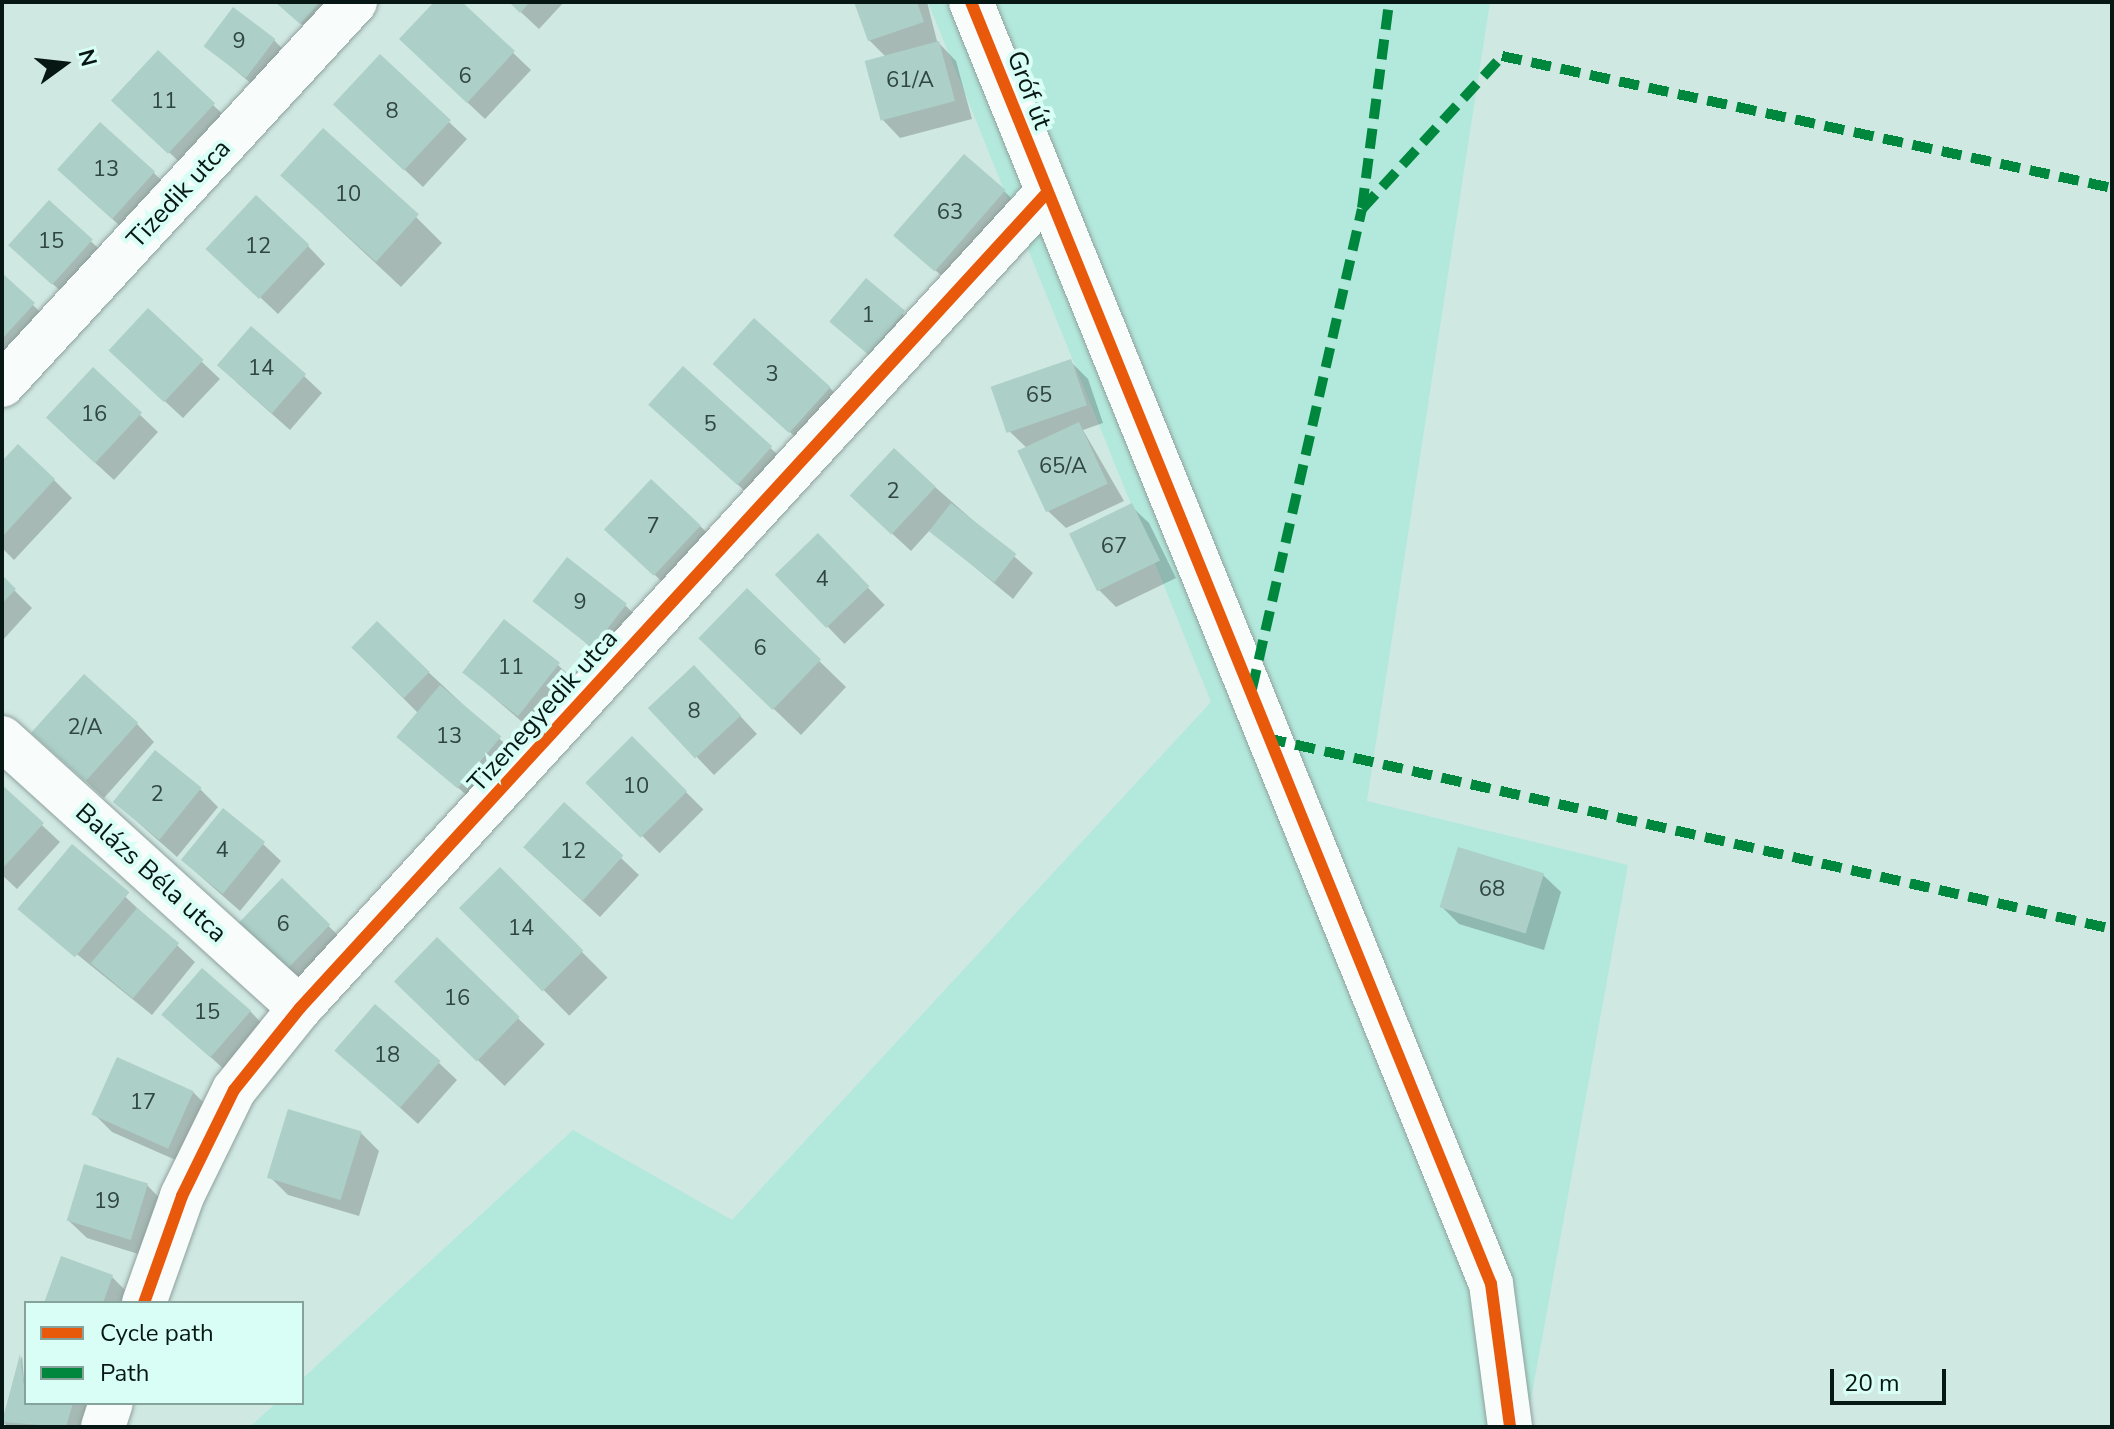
<!DOCTYPE html>
<html>
<head>
<meta charset="utf-8">
<style>
	body { margin:0 }
	#map { position:relative; width:2114px; height:1429px; overflow:hidden; background:#d0e8e2; font-family:"Nunito Sans",sans-serif }
	div>[style] { position:absolute }
	[style*='--x'] { left:calc(var(--x)*1px); top:calc(var(--y)*1px); width:calc(var(--w)*1px); rotate:calc(var(--a)*1deg) }
	.green>* { inset:0; background:#b3e8dc }
	.shadow>* { inset:0; background:#0003; transform-origin:0 0 }
	.building>* { inset:0; background:#accfc8; transform-origin:0 0 }
	.roads { filter:drop-shadow(0 0 2px #8fa19d) drop-shadow(0 0 2px #8fa19d) }
	.minor>* { height:44px; margin:-22px; padding:0 22px; transform-origin:22px; border-radius:22px; background:#f8fcfb }
	.quiet>* { height:10px; margin-top:-5px; transform-origin:0; background:repeating-linear-gradient(90deg,#00873e 0 20px,transparent 0 30px) }
	.cycleway>* { height:12px; margin:-6px; padding:0 6px; transform-origin:6px; border-radius:6px; background:#e8590c }
	span { translate:-50% -50%; white-space:nowrap; text-align:center; line-height:1.15; -webkit-text-stroke:8px #d9fef5; paint-order:stroke }
	.number-label { font-size:22px; color:#304641 }
	.number-label span { -webkit-text-stroke-width:0 }
	.street-label { font-size:26px; color:#071814 }
	.frame { position:absolute; inset:0; border:4px solid #071814; pointer-events:none }
	.legend { position:absolute; left:24px; top:1301px; width:280px; height:104px; box-sizing:border-box; background:#d9fef5; border:2px solid #85a29b; margin:0; padding:10px 14px; list-style:none; font-size:24px; color:#071814 }
	.legend li { display:flex; align-items:center; gap:16px; height:40px }
	.legend b { width:40px; border:2px solid #85a29b }
	.north { position:absolute; left:24px; top:24px; width:80px; height:80px; -webkit-text-stroke:6px #d9fef5; paint-order:stroke; rotate:75deg; font-size:22px; font-weight:700; line-height:32px; text-align:center; color:#071814 }
	.north::after { content:''; display:block; margin:auto; width:28px; height:36px; background:#071814; clip-path:polygon(50% 0,100% 100%,50% 72%,0 100%) }
	.scale { position:absolute; left:1830px; top:1369px; width:116px; height:36px; box-sizing:border-box; border:4px solid #071814; border-top:0; padding-left:10px; font-size:24px; line-height:28px; white-space:nowrap; color:#071814; -webkit-text-stroke:6px #d9fef5; paint-order:stroke }
</style>
</head>
<body>
<div id="map">
	<div class="green">
		<i style="clip-path:polygon(928px 2px,1490px 2px,1367px 801px,1628px 865px,1526px 1427px,250px 1427px,276px 1403px,302px 1403px,302px 1379px,573px 1130px,732px 1220px,1211px 702px)"></i>
	</div>
	<div class="shadow">
		<i style="clip-path:polygon(277px 2px,346px 2px,319px 40px)"></i>
		<i style="clip-path:polygon(436px 2px,460px 2px,531px 70px,485px 119px,419px 57px)"></i>
		<i style="clip-path:polygon(510px 2px,564px 2px,539px 29px)"></i>
		<i style="clip-path:polygon(856px 2px,927px 2px,937px 41px,956px 61px,972px 119px,900px 138px,883px 120px,886px 57px,869px 40px)"></i>
		<i style="clip-path:polygon(274px 40px,291px 58px,264px 94px,206px 46px)"></i>
		<i style="clip-path:polygon(158px 53px,231px 122px,187px 169px,132px 118px)"></i>
		<i style="clip-path:polygon(354px 122px,449px 122px,467px 139px,423px 187px)"></i>
		<i style="clip-path:polygon(153px 172px,171px 190px,130px 235px,78px 188px)"></i>
		<i style="clip-path:polygon(1004px 191px,1022px 209px,955px 287px,915px 253px)"></i>
		<i style="clip-path:polygon(309px 201px,416px 217px,442px 243px,401px 287px)"></i>
		<i style="clip-path:polygon(49px 203px,109px 258px,72px 301px,29px 263px)"></i>
		<i style="clip-path:polygon(308px 246px,325px 264px,278px 314px,227px 266px)"></i>
		<i style="clip-path:polygon(2px 276px,51px 322px,2px 376px)"></i>
		<i style="left:866px;top:281px;width:74px;height:53px;rotate:42deg"></i>
		<i style="clip-path:polygon(148px 311px,220px 379px,183px 418px,129px 368px)"></i>
		<i style="clip-path:polygon(1071px 362px,1088px 379px,1103px 423px,1083px 430px,1124px 501px,1066px 528px,1048px 511px,1028px 449px,1009px 431px)"></i>
		<i style="clip-path:polygon(683px 368px,789px 465px,756px 501px,668px 422px)"></i>
		<i style="clip-path:polygon(93px 370px,158px 432px,114px 480px,66px 436px)"></i>
		<i style="clip-path:polygon(304px 376px,322px 393px,290px 430px,236px 382px)"></i>
		<i style="clip-path:polygon(733px 382px,830px 388px,847px 406px,809px 449px)"></i>
		<i style="clip-path:polygon(894px 451px,1033px 573px,1013px 599px,930px 530px,911px 551px,871px 514px)"></i>
		<i style="clip-path:polygon(2px 464px,54px 480px,72px 498px,14px 560px,2px 548px)"></i>
		<i style="clip-path:polygon(1131px 506px,1149px 523px,1176px 578px,1116px 607px,1098px 589px)"></i>
		<i style="clip-path:polygon(700px 526px,718px 543px,673px 592px,625px 547px)"></i>
		<i style="left:818px;top:536px;width:96px;height:56px;rotate:46deg"></i>
		<i style="clip-path:polygon(2px 578px,32px 608px,2px 641px)"></i>
		<i style="clip-path:polygon(747px 591px,846px 687px,801px 735px,728px 665px)"></i>
		<i style="clip-path:polygon(536px 601px,626px 606px,643px 623px,611px 664px)"></i>
		<i style="clip-path:polygon(377px 624px,517px 755px,477px 804px,399px 737px,418px 713px,353px 648px)"></i>
		<i style="clip-path:polygon(558px 665px,576px 682px,535px 733px,464px 672px)"></i>
		<i style="clip-path:polygon(711px 685px,757px 734px,714px 775px,650px 708px)"></i>
		<i style="clip-path:polygon(137px 724px,154px 742px,104px 798px,52px 750px)"></i>
		<i style="left:632px;top:738px;width:101px;height:62px;rotate:45deg"></i>
		<i style="clip-path:polygon(2px 788px,60px 842px,17px 889px,2px 875px)"></i>
		<i style="clip-path:polygon(200px 789px,218px 807px,177px 857px,115px 802px)"></i>
		<i style="clip-path:polygon(263px 844px,281px 861px,240px 911px,182px 860px)"></i>
		<i style="clip-path:polygon(72px 847px,195px 962px,152px 1015px,21px 909px)"></i>
		<i style="clip-path:polygon(621px 858px,639px 875px,600px 917px,543px 865px)"></i>
		<i style="left:500px;top:870px;width:152px;height:54px;rotate:45deg"></i>
		<i style="clip-path:polygon(1543px 875px,1561px 892px,1544px 950px,1459px 924px,1441px 906px)"></i>
		<i style="clip-path:polygon(282px 881px,346px 943px,305px 987px,257px 942px)"></i>
		<i style="left:437px;top:940px;width:150px;height:58px;rotate:44deg"></i>
		<i style="clip-path:polygon(250px 1011px,267px 1029px,229px 1074px,165px 1015px)"></i>
		<i style="clip-path:polygon(439px 1063px,457px 1080px,418px 1124px,355px 1067px)"></i>
		<i style="clip-path:polygon(193px 1092px,211px 1110px,187px 1165px,112px 1132px,94px 1114px)"></i>
		<i style="clip-path:polygon(361px 1133px,379px 1151px,359px 1216px,288px 1195px,270px 1177px)"></i>
		<i style="clip-path:polygon(147px 1185px,164px 1203px,148px 1257px,87px 1238px,69px 1221px)"></i>
		<i style="clip-path:polygon(112px 1277px,130px 1295px,127px 1303px,46px 1303px)"></i>
		<i style="clip-path:polygon(22px 1356px,26px 1403px,95px 1403px,88px 1427px,8px 1427px,2px 1421px)"></i>
	</div>
	<div class="building">
		<i style="clip-path:polygon(275px 2px,320px 2px,300px 24px)"></i>
		<i style="clip-path:polygon(434px 2px,462px 2px,515px 51px,467px 103px,399px 39px)"></i>
		<i style="clip-path:polygon(509px 2px,530px 2px,520px 13px)"></i>
		<i style="clip-path:polygon(854px 2px,917px 2px,924px 22px,868px 41px)"></i>
		<i style="left:233px;top:7px;width:53px;height:49px;rotate:37deg"></i>
		<i style="left:939px;top:41px;width:62px;height:77px;rotate:75deg"></i>
		<i style="left:158px;top:50px;width:78px;height:69px;rotate:43deg"></i>
		<i style="left:380px;top:54px;width:97px;height:69px;rotate:43deg"></i>
		<i style="left:100px;top:122px;width:74px;height:64px;rotate:42deg"></i>
		<i style="left:323px;top:128px;width:129px;height:64px;rotate:42deg"></i>
		<i style="left:964px;top:154px;width:55px;height:108px;rotate:41deg"></i>
		<i style="left:256px;top:195px;width:73px;height:74px;rotate:43deg"></i>
		<i style="left:49px;top:200px;width:59px;height:61px;rotate:42deg"></i>
		<i style="clip-path:polygon(2px 273px,35px 303px,2px 339px)"></i>
		<i style="left:866px;top:278px;width:51px;height:57px;rotate:40deg"></i>
		<i style="left:148px;top:308px;width:76px;height:58px;rotate:43deg"></i>
		<i style="left:754px;top:318px;width:103px;height:62px;rotate:42deg"></i>
		<i style="left:251px;top:326px;width:73px;height:52px;rotate:41deg"></i>
		<i style="left:1071px;top:359px;width:49px;height:85px;rotate:71deg"></i>
		<i style="left:683px;top:366px;width:120px;height:52px;rotate:42deg"></i>
		<i style="left:93px;top:367px;width:67px;height:69px;rotate:43deg"></i>
		<i style="left:1079px;top:422px;width:68px;height:68px;rotate:65deg"></i>
		<i style="clip-path:polygon(18px 444px,55px 479px,2px 537px,2px 461px)"></i>
		<i style="left:894px;top:448px;width:57px;height:65px;rotate:43deg"></i>
		<i style="left:651px;top:479px;width:68px;height:69px;rotate:43deg"></i>
		<i style="left:951px;top:503px;width:83px;height:36px;rotate:38deg"></i>
		<i style="left:1132px;top:503px;width:64px;height:70px;rotate:64deg"></i>
		<i style="left:818px;top:533px;width:74px;height:60px;rotate:46deg"></i>
		<i style="left:567px;top:557px;width:76px;height:56px;rotate:38deg"></i>
		<i style="clip-path:polygon(2px 575px,16px 589px,2px 604px)"></i>
		<i style="left:747px;top:588px;width:103px;height:70px;rotate:44deg"></i>
		<i style="left:504px;top:619px;width:71px;height:68px;rotate:38deg"></i>
		<i style="left:377px;top:621px;width:73px;height:37px;rotate:44deg"></i>
		<i style="left:694px;top:665px;width:69px;height:63px;rotate:47deg"></i>
		<i style="left:84px;top:674px;width:73px;height:79px;rotate:42deg"></i>
		<i style="left:440px;top:685px;width:80px;height:68px;rotate:40deg"></i>
		<i style="left:632px;top:736px;width:78px;height:66px;rotate:45deg"></i>
		<i style="left:155px;top:750px;width:60px;height:67px;rotate:39deg"></i>
		<i style="clip-path:polygon(2px 785px,44px 823px,2px 869px)"></i>
		<i style="left:564px;top:802px;width:80px;height:61px;rotate:42deg"></i>
		<i style="left:223px;top:808px;width:54px;height:67px;rotate:39deg"></i>
		<i style="left:72px;top:844px;width:75px;height:85px;rotate:40deg"></i>
		<i style="left:1458px;top:847px;width:90px;height:63px;rotate:17deg"></i>
		<i style="left:500px;top:867px;width:118px;height:58px;rotate:45deg"></i>
		<i style="left:282px;top:878px;width:67px;height:65px;rotate:44deg"></i>
		<i style="left:137px;top:908px;width:55px;height:72px;rotate:40deg"></i>
		<i style="left:437px;top:937px;width:115px;height:62px;rotate:44deg"></i>
		<i style="left:202px;top:968px;width:65px;height:62px;rotate:41deg"></i>
		<i style="left:375px;top:1004px;width:87px;height:62px;rotate:41deg"></i>
		<i style="left:117px;top:1057px;width:84px;height:63px;rotate:24deg"></i>
		<i style="left:288px;top:1109px;width:77px;height:72px;rotate:17deg"></i>
		<i style="left:84px;top:1164px;width:67px;height:59px;rotate:17deg"></i>
		<i style="clip-path:polygon(61px 1256px,113px 1275px,103px 1303px,44px 1303px)"></i>
		<i style="clip-path:polygon(20px 1354px,26px 1403px,73px 1403px,66px 1427px,2px 1422px)"></i>
	</div>
	<div class="roads">
		<div class="minor">
			<i style="--x:971;--y:2;--w:1383;--a:67.92"></i>
			<i style="--x:1491;--y:1284;--w:144;--a:82.4"></i>
			<i style="--x:2;--y:385;--w:521;--a:-47.33"></i>
			<i style="--x:2;--y:738;--w:402;--a:42.2"></i>
			<i style="--x:144;--y:1303;--w:114;--a:-70.4"></i>
			<i style="--x:182;--y:1196;--w:118;--a:-63.9"></i>
			<i style="--x:234;--y:1090;--w:105;--a:-51.2"></i>
			<i style="--x:300;--y:1008;--w:1104;--a:-47.5"></i>
			<i style="--x:103;--y:1427;--w:25;--a:-72"></i>
		</div>
	</div>
	<div class="quiet">
		<i style="--x:1362;--y:208;--w:208;--a:-82.5"></i>
		<i style="--x:1252;--y:689;--w:492;--a:-77.1"></i>
		<i style="--x:1362;--y:209;--w:207;--a:-47.5"></i>
		<i style="--x:1502;--y:56;--w:624;--a:12.21"></i>
		<i style="--x:1266;--y:738;--w:867;--a:12.72"></i>
	</div>
	<div class="cycleway">
		<i style="--x:971;--y:2;--w:1383;--a:67.92"></i>
		<i style="--x:1491;--y:1284;--w:144;--a:82.4"></i>
		<i style="--x:144;--y:1303;--w:114;--a:-70.4"></i>
		<i style="--x:182;--y:1196;--w:118;--a:-63.9"></i>
		<i style="--x:234;--y:1090;--w:105;--a:-51.2"></i>
		<i style="--x:300;--y:1008;--w:1104;--a:-47.5"></i>
	</div>
	<div class="number-label">
		<span style="left:239px;top:42px">9</span>
		<span style="left:465px;top:77px">6</span>
		<span style="left:910px;top:81px">61/A</span>
		<span style="left:164px;top:102px">11</span>
		<span style="left:392px;top:112px">8</span>
		<span style="left:106px;top:170px">13</span>
		<span style="left:348px;top:195px">10</span>
		<span style="left:950px;top:213px">63</span>
		<span style="left:51px;top:242px">15</span>
		<span style="left:258px;top:247px">12</span>
		<span style="left:868px;top:316px">1</span>
		<span style="left:261px;top:369px">14</span>
		<span style="left:772px;top:375px">3</span>
		<span style="left:1039px;top:396px">65</span>
		<span style="left:94px;top:415px">16</span>
		<span style="left:710px;top:425px">5</span>
		<span style="left:1063px;top:467px">65/A</span>
		<span style="left:893px;top:492px">2</span>
		<span style="left:653px;top:527px">7</span>
		<span style="left:1114px;top:547px">67</span>
		<span style="left:822px;top:580px">4</span>
		<span style="left:580px;top:603px">9</span>
		<span style="left:760px;top:649px">6</span>
		<span style="left:511px;top:668px">11</span>
		<span style="left:694px;top:712px">8</span>
		<span style="left:85px;top:728px">2/A</span>
		<span style="left:449px;top:737px">13</span>
		<span style="left:636px;top:787px">10</span>
		<span style="left:157px;top:795px">2</span>
		<span style="left:222px;top:851px">4</span>
		<span style="left:573px;top:852px">12</span>
		<span style="left:1492px;top:890px">68</span>
		<span style="left:283px;top:925px">6</span>
		<span style="left:521px;top:929px">14</span>
		<span style="left:457px;top:999px">16</span>
		<span style="left:207px;top:1013px">15</span>
		<span style="left:387px;top:1056px">18</span>
		<span style="left:143px;top:1103px">17</span>
		<span style="left:107px;top:1202px">19</span>
	</div>
	<div class="street-label">
		<span style="left:1029px;top:90px;rotate:69deg">Gróf út</span>
		<span style="left:179px;top:194px;rotate:-47deg">Tizedik utca</span>
		<span style="left:543px;top:711px;rotate:-48deg">Tizenegyedik utca</span>
		<span style="left:151px;top:873px;rotate:42deg">Balázs Béla utca</span>
	</div>
	<div class="frame"></div>
	<ul class="legend">
	<li><b style="height:10px;background:#e8590c"></b>Cycle path</li>
	<li><b style="height:10px;background:#00873e"></b>Path</li>
	</ul>
	<div class="north">N</div>
	<div class="scale">20 m</div>
</div>
</body>
</html>
